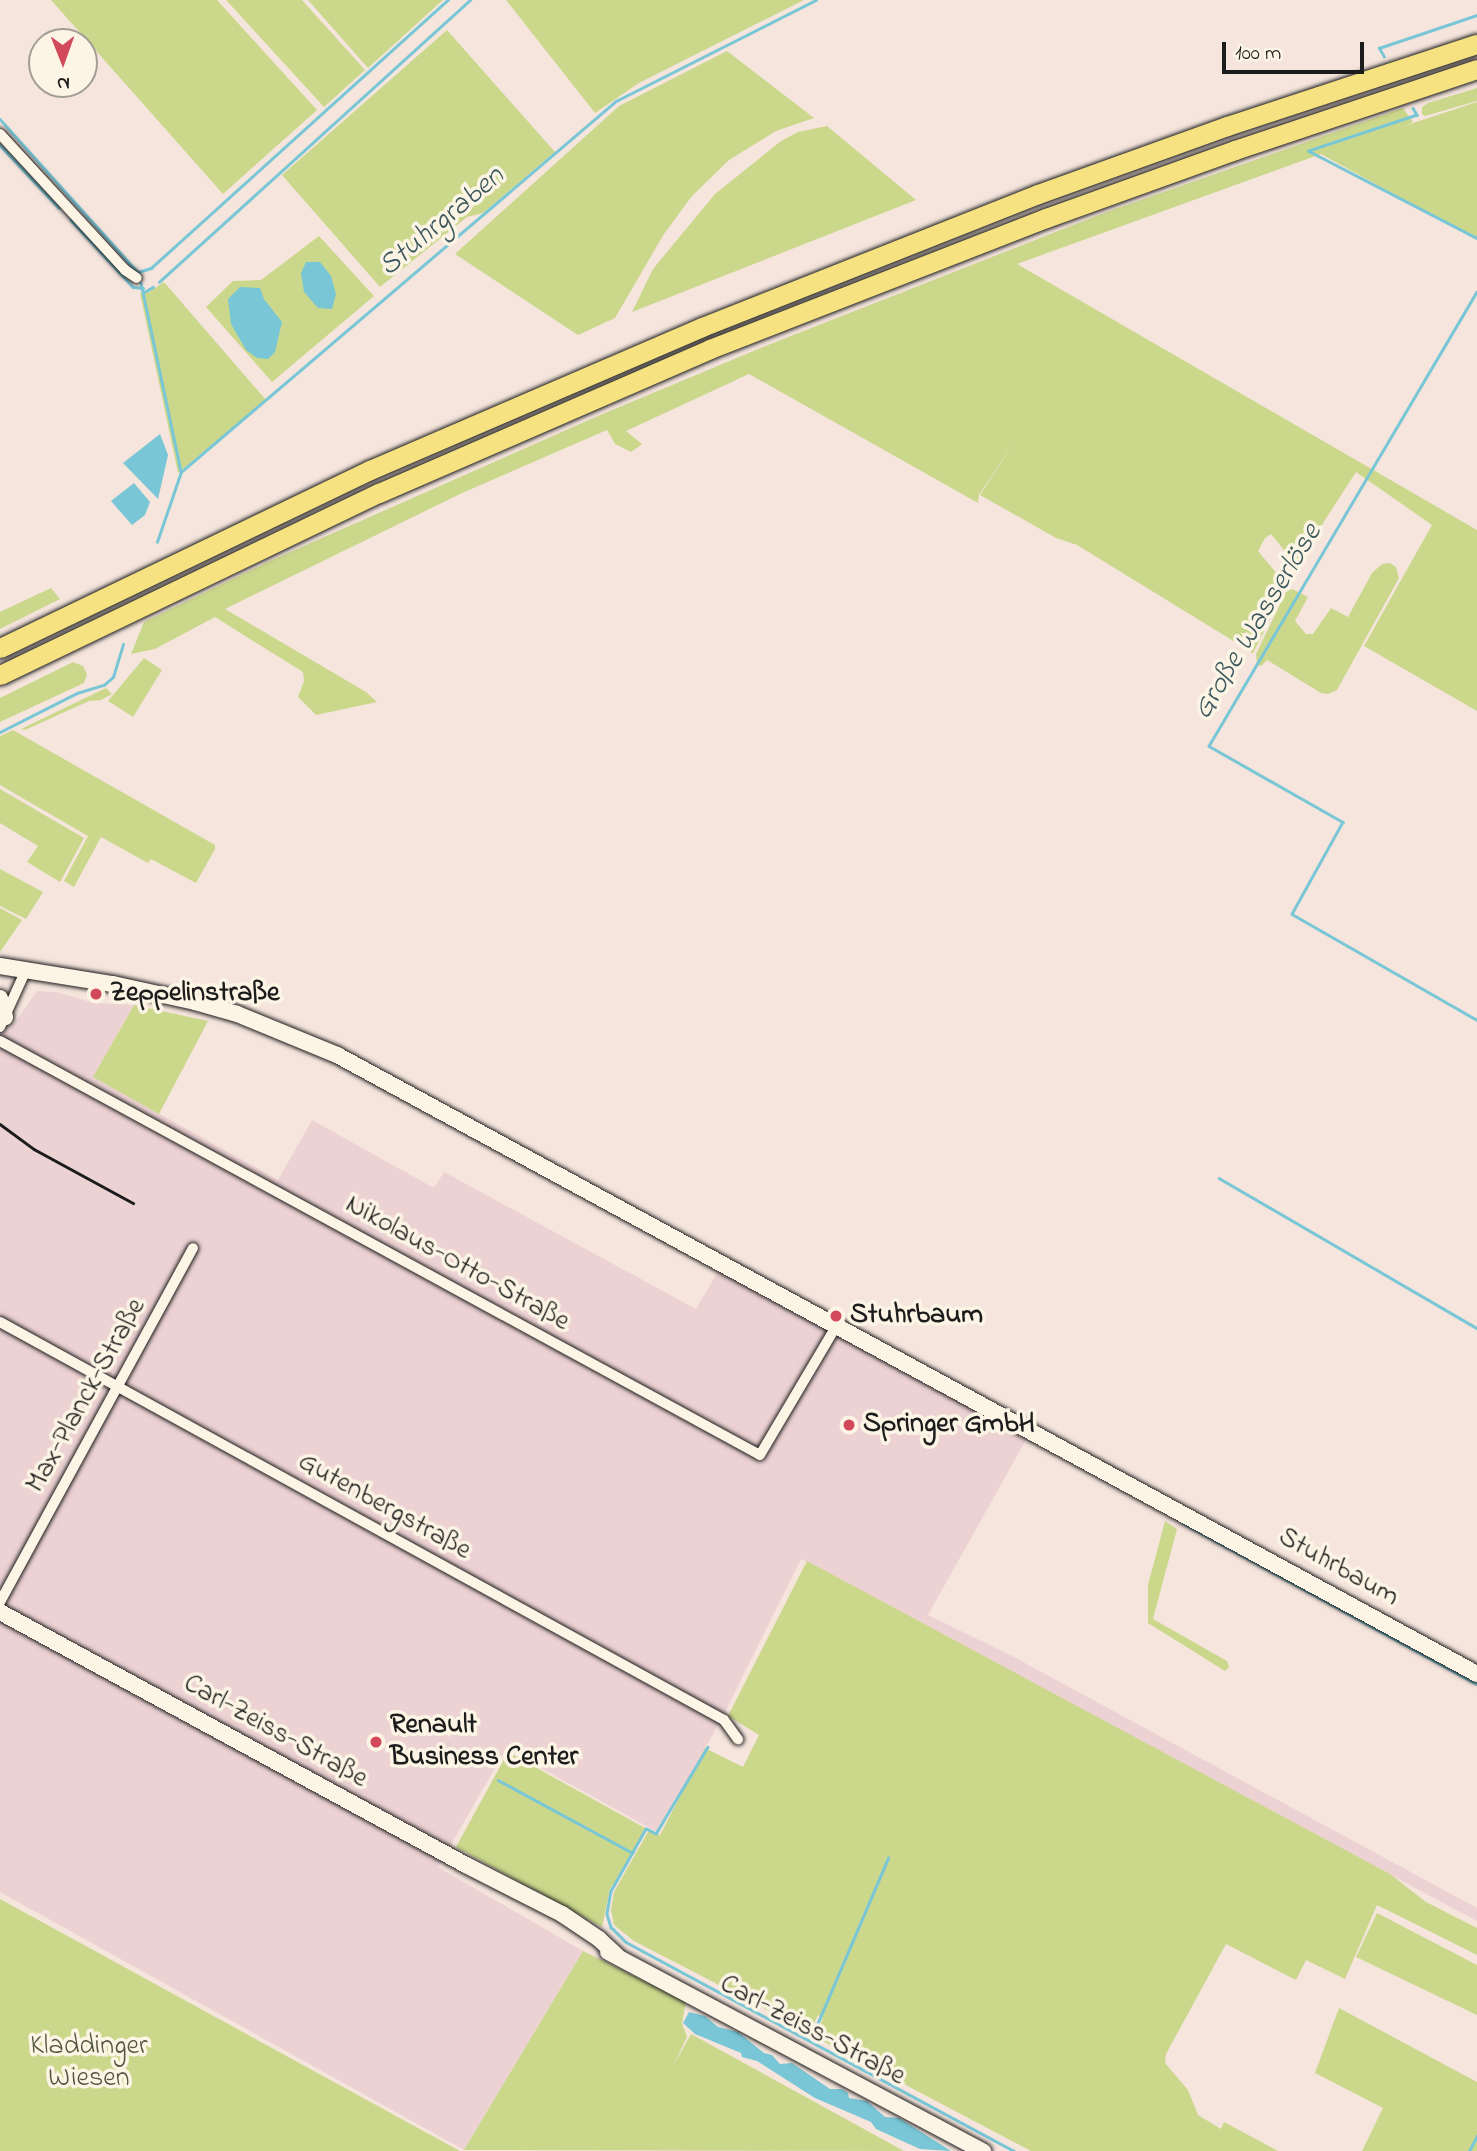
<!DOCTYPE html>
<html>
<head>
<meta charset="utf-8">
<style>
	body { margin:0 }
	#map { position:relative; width:1477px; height:2151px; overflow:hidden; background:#f5e5dd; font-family:"Indie Flower",sans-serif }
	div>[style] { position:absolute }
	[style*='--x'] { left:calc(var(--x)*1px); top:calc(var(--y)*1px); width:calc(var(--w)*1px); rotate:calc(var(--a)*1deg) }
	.built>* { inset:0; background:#edd2d3 }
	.green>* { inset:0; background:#cbd88c }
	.water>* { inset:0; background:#78c6d6 }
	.stream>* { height:2.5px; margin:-1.25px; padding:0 1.25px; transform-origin:1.25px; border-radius:1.25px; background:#78c6d6 }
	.roads { filter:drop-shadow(0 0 2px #1c1c1c) drop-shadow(0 0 2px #1c1c1c) }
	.street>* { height:10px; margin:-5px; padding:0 5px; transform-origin:5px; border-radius:5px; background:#fcf5e5 }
	.secondary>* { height:16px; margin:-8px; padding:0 8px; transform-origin:8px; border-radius:8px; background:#fcf5e5 }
	.highway>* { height:19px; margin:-9.5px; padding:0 9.5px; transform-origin:9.5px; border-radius:9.5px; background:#f7e281 }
	.rail>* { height:2.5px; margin:-1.25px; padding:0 1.25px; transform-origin:1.25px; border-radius:1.25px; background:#1c1c1c }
	.dots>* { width:19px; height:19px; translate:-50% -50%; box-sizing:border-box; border:4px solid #fcf5e5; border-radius:50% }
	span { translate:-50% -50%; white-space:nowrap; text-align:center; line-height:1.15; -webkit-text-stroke:7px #fcf5e5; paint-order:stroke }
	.poi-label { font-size:28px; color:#1c1c1c; font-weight:700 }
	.left { translate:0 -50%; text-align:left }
	.street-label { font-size:28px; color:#1c1c1c }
	.park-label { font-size:28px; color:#51543e }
	.water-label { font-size:30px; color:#3c585d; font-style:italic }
	.north { position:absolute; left:28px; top:28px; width:70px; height:70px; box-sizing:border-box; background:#fcf5e5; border:2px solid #a29e95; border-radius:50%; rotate:179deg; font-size:19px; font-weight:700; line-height:28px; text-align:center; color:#1c1c1c }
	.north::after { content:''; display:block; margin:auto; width:24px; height:32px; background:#d1495b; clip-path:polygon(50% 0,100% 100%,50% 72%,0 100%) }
	.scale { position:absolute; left:1222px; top:42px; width:142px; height:32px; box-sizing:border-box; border:4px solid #1c1c1c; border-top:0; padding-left:9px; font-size:21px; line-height:24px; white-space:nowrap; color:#1c1c1c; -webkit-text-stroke:5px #fcf5e5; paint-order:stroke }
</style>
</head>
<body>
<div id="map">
	<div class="built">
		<i style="clip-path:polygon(37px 991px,56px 992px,94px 1003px,134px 1005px,93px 1077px,278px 1180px,312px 1120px,434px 1188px,444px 1172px,696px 1309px,720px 1268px,1028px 1436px,928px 1615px,1012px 1656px,1477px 1908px,1477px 1921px,801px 1559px,726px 1710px,659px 1833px,506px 1749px,438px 1867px,583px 1951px,464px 2150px,0 1892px,0 1019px,14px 1024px)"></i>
	</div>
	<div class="green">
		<i style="clip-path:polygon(51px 0,217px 0,317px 110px,223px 194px)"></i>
		<i style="clip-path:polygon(226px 0,302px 0,365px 70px,324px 107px)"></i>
		<i style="clip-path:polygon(308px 0,443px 0,368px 68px)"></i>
		<i style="clip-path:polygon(506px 0,804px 0,639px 83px,595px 113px)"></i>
		<i style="clip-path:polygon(447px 30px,555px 152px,483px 213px,467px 217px,380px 287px,282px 175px)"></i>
		<i style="clip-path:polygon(727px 51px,814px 118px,776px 131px,729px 160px,692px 196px,664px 234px,615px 318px,578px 335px,455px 254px,619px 106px)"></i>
		<i style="clip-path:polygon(1477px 88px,1477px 101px,1425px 116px,1422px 114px,1422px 107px,1428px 103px)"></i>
		<i style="clip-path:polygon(1477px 102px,1477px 240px,1321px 154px,1017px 264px,1477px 530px,1477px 711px,1364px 646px,1432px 525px,1356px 472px,1296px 565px,1271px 534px,1265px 538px,1258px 551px,1278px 575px,1285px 590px,1253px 653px,1077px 545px,1056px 538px,980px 495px,1017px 438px,979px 495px,978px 503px,749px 374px,626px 431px,642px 444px,631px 452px,615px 444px,607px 430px,460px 494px,225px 609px,366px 692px,377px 702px,316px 715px,298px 697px,304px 681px,303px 672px,215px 617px,155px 649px,131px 654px,144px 622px,270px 561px,598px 416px,763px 347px,1104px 213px,1403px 108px,1413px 122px,1407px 125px)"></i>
		<i style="clip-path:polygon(827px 126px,916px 200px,632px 312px,653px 269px,715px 194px,781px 141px,798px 132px)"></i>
		<i style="clip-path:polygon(319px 236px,374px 296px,272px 382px,206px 307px,233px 281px,261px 280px)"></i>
		<i style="clip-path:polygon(164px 282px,266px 400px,178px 473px,140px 293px,149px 292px)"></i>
		<i style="clip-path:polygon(1390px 563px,1396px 567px,1399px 578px,1337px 690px,1328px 694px,1321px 693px,1267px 660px,1261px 666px,1257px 664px,1256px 654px,1286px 592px,1292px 589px,1308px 597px,1295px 621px,1306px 634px,1313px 634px,1331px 608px,1348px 617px,1372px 573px,1382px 564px)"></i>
		<i style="clip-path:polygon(51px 588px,60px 599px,0 629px,0 612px)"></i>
		<i style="clip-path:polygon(144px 658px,162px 670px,133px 717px,108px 701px)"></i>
		<i style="clip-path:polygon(73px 662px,83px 666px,87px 674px,84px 683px,0 722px,0 698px)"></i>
		<i style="clip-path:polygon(106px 688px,112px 694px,101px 700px,89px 701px,25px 730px,21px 729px)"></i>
		<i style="clip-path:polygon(13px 730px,215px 845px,215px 849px,196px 883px,151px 859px,148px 863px,101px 837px,74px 887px,64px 881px,88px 836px,0 785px,0 736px)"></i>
		<i style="clip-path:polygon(0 789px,84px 838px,60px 882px,27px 862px,38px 846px,0 823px)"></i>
		<i style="clip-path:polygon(0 869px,43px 892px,26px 919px,0 906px)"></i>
		<i style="clip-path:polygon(0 908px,22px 920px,0 952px)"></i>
		<i style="clip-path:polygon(134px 1005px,208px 1021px,159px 1114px,93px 1077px)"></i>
		<i style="clip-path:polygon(1165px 1521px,1177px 1529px,1153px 1619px,1227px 1661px,1229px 1667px,1225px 1671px,1148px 1623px,1148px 1585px)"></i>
		<i style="clip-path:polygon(807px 1561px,1390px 1874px,1426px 1902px,1477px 1928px,1477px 1955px,1377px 1905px,1345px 1979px,1306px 1960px,1296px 1980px,1226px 1944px,1166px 2054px,1165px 2063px,1188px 2090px,1198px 2115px,1221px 2129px,1224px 2122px,1278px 2151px,1031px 2151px,815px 2037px,823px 2018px,818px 2015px,810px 2032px,634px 1941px,614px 1925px,611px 1910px,614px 1892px,649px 1830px,660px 1835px,705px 1748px,743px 1767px,759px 1735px,728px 1716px)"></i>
		<i style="clip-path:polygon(508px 1752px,645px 1828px,634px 1853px,610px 1889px,602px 1927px,456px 1847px)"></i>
		<i style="clip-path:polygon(0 1899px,460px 2151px,0 2151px)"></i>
		<i style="clip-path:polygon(1377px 1913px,1477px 1965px,1477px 2015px,1356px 1957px)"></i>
		<i style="clip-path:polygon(583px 1951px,686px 2002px,682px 2023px,687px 2037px,673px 2066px,691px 2034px,904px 2151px,464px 2150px)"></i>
		<i style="clip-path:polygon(1339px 2008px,1477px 2082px,1477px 2151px,1362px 2151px,1383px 2108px,1315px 2073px)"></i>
	</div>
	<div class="water">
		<i style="clip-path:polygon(306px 262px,320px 262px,331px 276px,336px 294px,332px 309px,318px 308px,304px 292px,301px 273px)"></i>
		<i style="clip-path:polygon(240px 287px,260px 288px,264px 299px,282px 322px,275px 352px,268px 359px,257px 358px,246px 350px,231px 324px,228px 299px)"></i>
		<i style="clip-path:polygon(160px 434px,168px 455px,158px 499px,123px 463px)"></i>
		<i style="clip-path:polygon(134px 483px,150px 502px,145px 515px,132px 525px,111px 501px)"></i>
		<i style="clip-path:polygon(689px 2012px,705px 2016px,718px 2027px,738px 2032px,764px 2053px,772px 2055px,780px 2064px,792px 2063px,830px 2089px,842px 2089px,848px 2093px,849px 2098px,867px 2101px,885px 2117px,899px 2118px,951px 2151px,920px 2149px,876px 2129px,871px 2122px,815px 2098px,757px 2061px,742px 2057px,741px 2053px,695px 2034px,683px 2023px)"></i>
	</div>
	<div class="stream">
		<i style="--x:1384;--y:57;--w:10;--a:-119"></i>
		<i style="--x:1379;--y:48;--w:103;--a:-18.6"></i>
		<i style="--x:1413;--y:108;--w:8;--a:60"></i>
		<i style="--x:1417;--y:115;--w:114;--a:161.6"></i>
		<i style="--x:1309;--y:151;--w:189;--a:27.4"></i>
		<i style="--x:0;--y:119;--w:206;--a:48"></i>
		<i style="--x:0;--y:145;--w:86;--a:46.9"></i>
		<i style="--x:71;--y:220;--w:91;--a:47.2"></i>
		<i style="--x:133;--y:287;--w:10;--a:6"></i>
		<i style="--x:138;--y:272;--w:14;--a:-17"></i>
		<i style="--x:151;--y:268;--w:400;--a:-42.1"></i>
		<i style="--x:159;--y:282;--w:420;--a:-42.2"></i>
		<i style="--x:141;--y:283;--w:192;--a:78"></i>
		<i style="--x:144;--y:292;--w:10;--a:-29"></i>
		<i style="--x:1477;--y:292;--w:527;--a:120.55"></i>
		<i style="--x:1209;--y:746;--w:154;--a:29.6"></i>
		<i style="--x:1343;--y:822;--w:105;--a:119"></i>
		<i style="--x:1292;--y:914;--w:213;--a:29.8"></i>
		<i style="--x:157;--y:542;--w:74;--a:-71.1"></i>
		<i style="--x:181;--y:472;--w:572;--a:-40.46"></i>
		<i style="--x:616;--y:101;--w:224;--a:-26.8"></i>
		<i style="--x:0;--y:732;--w:86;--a:-26.9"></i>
		<i style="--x:77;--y:693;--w:28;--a:-17"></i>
		<i style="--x:104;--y:685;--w:12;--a:-42"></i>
		<i style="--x:113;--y:677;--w:34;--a:-73"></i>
		<i style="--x:1219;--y:1178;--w:298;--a:30.2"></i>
		<i style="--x:1183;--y:1523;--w:335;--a:28.7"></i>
		<i style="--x:708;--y:1747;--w:101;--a:120.9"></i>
		<i style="--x:656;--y:1834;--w:11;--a:-153"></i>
		<i style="--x:646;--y:1829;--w:71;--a:119.4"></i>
		<i style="--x:611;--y:1891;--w:23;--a:100"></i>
		<i style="--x:607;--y:1914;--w:14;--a:73"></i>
		<i style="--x:611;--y:1927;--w:21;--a:45"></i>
		<i style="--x:626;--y:1942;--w:441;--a:28.3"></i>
		<i style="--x:498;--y:1780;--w:153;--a:28.4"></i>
		<i style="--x:810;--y:2041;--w:199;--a:-66.9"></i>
		<i style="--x:1469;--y:2151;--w:17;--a:-62"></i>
	</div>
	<div class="roads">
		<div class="street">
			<i style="--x:0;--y:134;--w:185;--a:47.4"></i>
			<i style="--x:125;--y:270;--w:14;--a:34"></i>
			<i style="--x:0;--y:1027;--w:63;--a:-65.5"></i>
			<i style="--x:0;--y:1041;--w:865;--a:28.58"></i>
			<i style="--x:760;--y:1455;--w:151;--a:-59.4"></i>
			<i style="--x:0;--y:1322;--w:826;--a:28.8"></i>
			<i style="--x:724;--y:1720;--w:24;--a:54"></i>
			<i style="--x:0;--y:1602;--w:403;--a:-61.4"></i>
		</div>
		<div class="secondary">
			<i style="--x:0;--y:966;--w:114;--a:9.1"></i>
			<i style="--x:113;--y:984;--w:84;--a:12.4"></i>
			<i style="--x:195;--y:1002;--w:44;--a:15.9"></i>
			<i style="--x:237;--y:1014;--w:108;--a:22.3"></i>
			<i style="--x:337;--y:1055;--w:1297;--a:28.5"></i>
			<i style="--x:0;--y:998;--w:20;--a:75"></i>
			<i style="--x:0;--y:1612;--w:530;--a:28.5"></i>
			<i style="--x:466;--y:1865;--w:108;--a:27"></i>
			<i style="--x:562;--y:1914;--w:45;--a:34"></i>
			<i style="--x:599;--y:1939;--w:25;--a:43"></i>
			<i style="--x:608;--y:1952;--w:425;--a:28"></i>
		</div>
		<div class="highway">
			<i style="--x:0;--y:648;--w:411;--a:-25.7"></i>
			<i style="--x:370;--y:470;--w:361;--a:-23.3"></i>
			<i style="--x:702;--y:327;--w:361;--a:-21.6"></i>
			<i style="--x:1038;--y:194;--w:201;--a:-19.8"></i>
			<i style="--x:1227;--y:126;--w:263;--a:-18.2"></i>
			<i style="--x:0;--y:675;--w:420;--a:-25.7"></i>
			<i style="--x:379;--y:493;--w:361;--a:-23.5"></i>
			<i style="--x:710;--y:349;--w:361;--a:-21.3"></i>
			<i style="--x:1046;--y:218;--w:201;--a:-19.8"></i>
			<i style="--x:1235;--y:150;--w:255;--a:-18.5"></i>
		</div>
	</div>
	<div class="rail">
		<i style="--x:0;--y:1124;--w:42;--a:36.3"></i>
		<i style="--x:34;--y:1149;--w:113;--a:28.6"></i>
	</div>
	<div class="dots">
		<i style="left:96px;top:994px;background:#d1495b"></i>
		<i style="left:836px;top:1316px;background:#d1495b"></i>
		<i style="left:849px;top:1425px;background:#d1495b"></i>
		<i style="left:376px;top:1742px;background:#d1495b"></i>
	</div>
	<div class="poi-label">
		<span class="left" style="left:110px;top:994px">Zeppelinstraße</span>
		<span class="left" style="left:850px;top:1316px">Stuhrbaum</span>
		<span class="left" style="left:863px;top:1425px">Springer GmbH</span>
		<span class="left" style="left:390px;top:1742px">Renault<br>Business Center</span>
	</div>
	<div class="street-label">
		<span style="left:457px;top:1264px;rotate:29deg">Nikolaus-Otto-Straße</span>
		<span style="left:87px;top:1396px;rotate:-61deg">Max-Planck-Straße</span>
		<span style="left:384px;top:1507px;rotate:29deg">Gutenbergstraße</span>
		<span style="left:1338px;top:1568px;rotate:29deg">Stuhrbaum</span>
		<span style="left:275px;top:1732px;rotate:29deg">Carl-Zeiss-Straße</span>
		<span style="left:812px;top:2031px;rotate:28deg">Carl-Zeiss-Straße</span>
	</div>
	<div class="park-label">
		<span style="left:89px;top:2063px">Kladdinger<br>Wiesen</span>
	</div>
	<div class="water-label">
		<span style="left:442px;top:222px;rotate:-40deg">Stuhrgraben</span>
		<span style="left:1258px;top:622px;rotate:-59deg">Große Wasserlöse</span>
	</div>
	<div class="north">N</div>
	<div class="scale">100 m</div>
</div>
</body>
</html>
